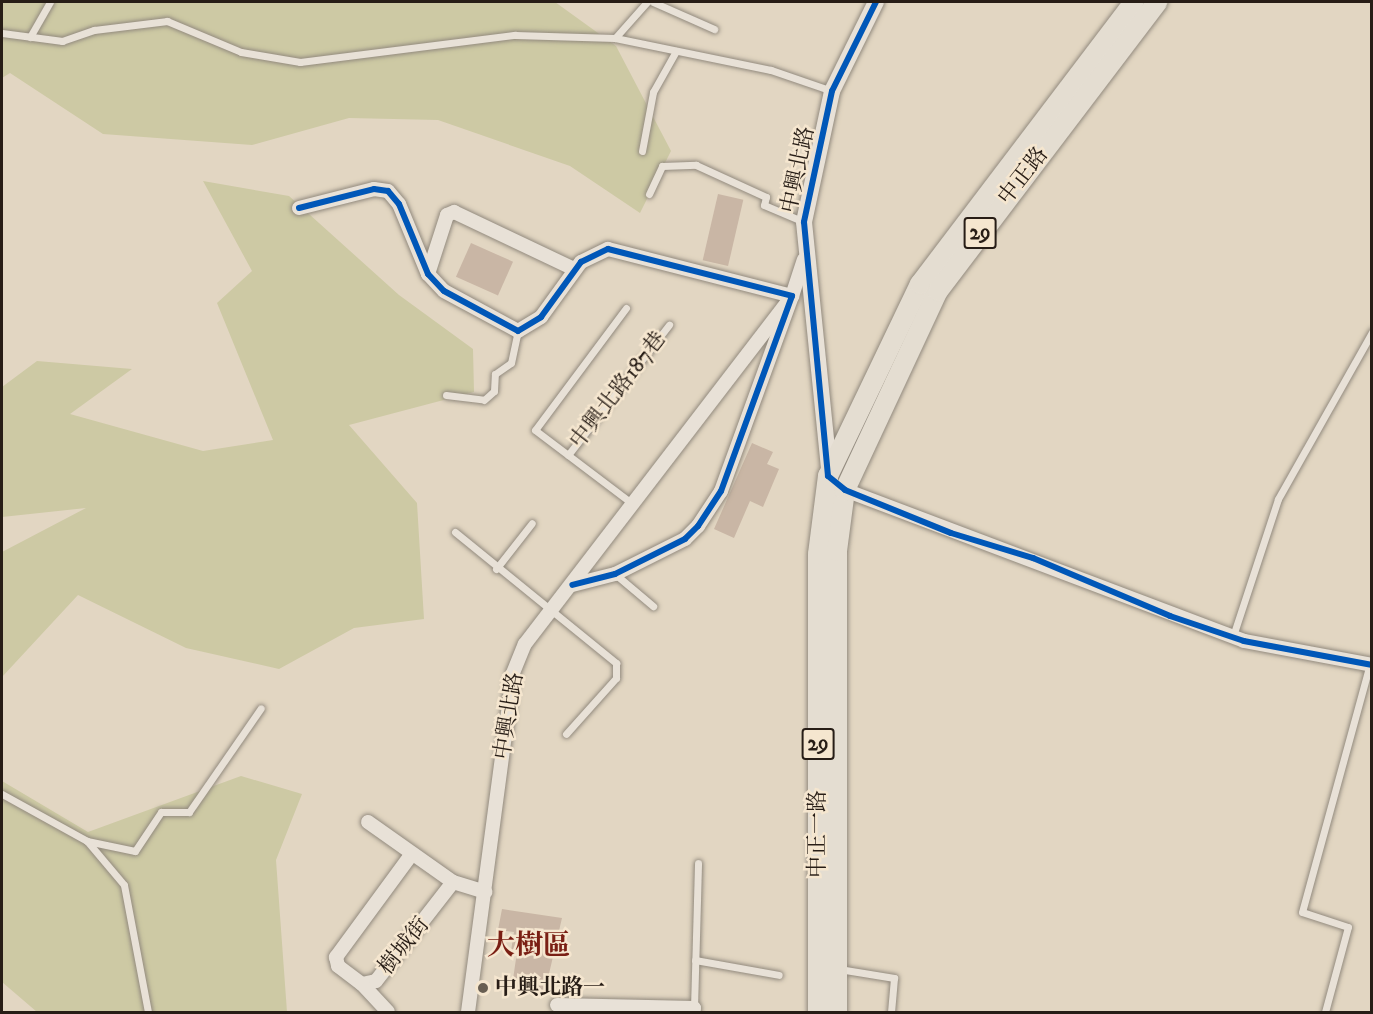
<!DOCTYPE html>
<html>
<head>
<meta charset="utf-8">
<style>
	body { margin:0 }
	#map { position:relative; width:1373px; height:1014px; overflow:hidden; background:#e2d6c2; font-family:"IM FELL DW Pica","Noto Serif TC",serif }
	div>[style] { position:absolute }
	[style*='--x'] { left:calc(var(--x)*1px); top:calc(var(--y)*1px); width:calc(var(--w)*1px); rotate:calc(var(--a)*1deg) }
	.green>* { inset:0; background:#cdc9a4 }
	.building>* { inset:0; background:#c9b6a5; transform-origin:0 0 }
	.roads { filter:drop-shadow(0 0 2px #928a7e) drop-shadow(0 0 2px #928a7e) }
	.service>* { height:7px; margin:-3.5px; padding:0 3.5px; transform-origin:3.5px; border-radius:3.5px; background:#e8e1d7 }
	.minor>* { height:14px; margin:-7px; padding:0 7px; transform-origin:7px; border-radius:7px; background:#e8e1d7 }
	.tertiary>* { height:16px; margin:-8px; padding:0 8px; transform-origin:8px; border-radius:8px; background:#e8e1d7 }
	.primary>* { height:20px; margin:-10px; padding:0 10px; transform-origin:10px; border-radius:10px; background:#e4ddd1 }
	.cycleway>* { height:6px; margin:-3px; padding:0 3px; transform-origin:3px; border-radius:3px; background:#0057b8 }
	.dots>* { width:16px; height:16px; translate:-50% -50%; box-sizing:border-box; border:3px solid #f5e6cf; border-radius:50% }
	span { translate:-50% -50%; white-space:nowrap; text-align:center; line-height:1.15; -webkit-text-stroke:5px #f5e6cf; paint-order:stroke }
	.shield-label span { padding:2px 4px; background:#f5e6cf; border:2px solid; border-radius:4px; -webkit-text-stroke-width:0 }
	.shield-label { font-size:21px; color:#271d16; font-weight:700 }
	.street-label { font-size:22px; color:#271d16 }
	.poi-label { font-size:22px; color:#271d16; font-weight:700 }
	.left { translate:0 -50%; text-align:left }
	.district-label { font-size:28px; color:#7a1f14; font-weight:700 }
	.frame { position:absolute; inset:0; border:3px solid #271d16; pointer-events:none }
</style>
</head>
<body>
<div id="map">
	<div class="green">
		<i style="clip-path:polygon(2px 2px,555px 2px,616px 46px,671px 151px,640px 213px,570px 166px,438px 120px,349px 118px,252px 145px,103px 134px,10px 73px,2px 78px)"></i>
		<i style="clip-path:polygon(203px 181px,289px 196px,399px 295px,473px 349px,474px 392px,349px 425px,417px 503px,424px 619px,354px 628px,279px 669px,186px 648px,78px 595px,2px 677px,2px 552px,86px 508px,2px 517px,2px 387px,37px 361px,132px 369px,70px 414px,203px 451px,273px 440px,217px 303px,252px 271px)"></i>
		<i style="clip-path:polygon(241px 776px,302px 794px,276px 860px,287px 1012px,37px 1012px,2px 982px,2px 781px,88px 832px)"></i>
	</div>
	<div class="building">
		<i style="left:718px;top:194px;width:26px;height:68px;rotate:13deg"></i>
		<i style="left:471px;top:243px;width:46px;height:37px;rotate:24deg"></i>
		<i style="clip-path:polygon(752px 443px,773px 452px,767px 464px,779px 469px,763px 507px,750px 501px,734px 538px,714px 529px)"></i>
		<i style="clip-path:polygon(502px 909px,562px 918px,545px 991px,512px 986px,517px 952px,511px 951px,514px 932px,498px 930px)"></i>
	</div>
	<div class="roads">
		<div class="service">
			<i style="--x:653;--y:2;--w:67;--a:23.9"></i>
			<i style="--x:2;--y:33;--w:61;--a:7.6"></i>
			<i style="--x:62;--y:41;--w:34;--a:-19"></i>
			<i style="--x:94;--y:30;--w:74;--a:-7"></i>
			<i style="--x:167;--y:21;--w:80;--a:22.7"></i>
			<i style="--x:241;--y:52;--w:60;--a:9.6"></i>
			<i style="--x:300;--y:62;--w:217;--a:-7.2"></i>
			<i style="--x:515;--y:35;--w:100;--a:1.7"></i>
			<i style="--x:615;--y:38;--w:159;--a:11.6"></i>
			<i style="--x:771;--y:70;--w:65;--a:19"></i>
			<i style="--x:30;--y:37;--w:40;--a:-60.3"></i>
			<i style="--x:615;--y:38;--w:48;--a:-48.4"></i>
			<i style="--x:642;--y:151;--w:60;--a:-79.4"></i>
			<i style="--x:653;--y:92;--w:47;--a:-60.7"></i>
			<i style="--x:649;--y:194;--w:31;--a:-65"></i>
			<i style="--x:662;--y:166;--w:34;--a:-2"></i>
			<i style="--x:696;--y:165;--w:77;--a:24.6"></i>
			<i style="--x:766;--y:197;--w:8;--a:104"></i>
			<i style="--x:764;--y:205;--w:43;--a:23"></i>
			<i style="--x:626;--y:308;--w:152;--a:126.7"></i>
			<i style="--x:535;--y:430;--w:123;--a:37.1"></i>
			<i style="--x:446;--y:395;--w:38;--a:7"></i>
			<i style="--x:484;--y:400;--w:13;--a:-42"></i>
			<i style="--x:494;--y:391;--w:17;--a:-87"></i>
			<i style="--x:495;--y:374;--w:19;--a:-35"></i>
			<i style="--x:511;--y:363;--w:33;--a:-78"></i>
			<i style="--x:568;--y:455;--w:165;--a:-52.2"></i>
			<i style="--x:455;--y:532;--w:208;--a:39.1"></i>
			<i style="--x:616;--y:663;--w:15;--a:90"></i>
			<i style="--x:616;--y:678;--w:75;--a:131.8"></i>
			<i style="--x:496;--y:569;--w:58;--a:-52"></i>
			<i style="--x:615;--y:574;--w:50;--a:40.1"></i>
			<i style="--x:1233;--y:636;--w:144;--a:-71.8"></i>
			<i style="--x:1278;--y:499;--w:192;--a:-60.6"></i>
			<i style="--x:2;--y:794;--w:97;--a:28.9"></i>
			<i style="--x:87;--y:841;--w:57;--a:49.9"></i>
			<i style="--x:124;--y:885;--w:129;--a:79.3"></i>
			<i style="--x:87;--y:841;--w:49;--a:11.8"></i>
			<i style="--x:135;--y:851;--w:47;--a:-56.3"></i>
			<i style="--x:161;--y:812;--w:28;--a:0"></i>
			<i style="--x:189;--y:812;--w:126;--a:-55.3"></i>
			<i style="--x:695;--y:960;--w:85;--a:10.1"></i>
			<i style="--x:839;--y:969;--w:56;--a:9.3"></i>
			<i style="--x:894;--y:978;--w:34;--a:95"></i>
			<i style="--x:694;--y:1008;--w:145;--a:-88.4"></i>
			<i style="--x:1325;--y:1012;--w:88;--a:-74.9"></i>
			<i style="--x:1348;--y:927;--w:48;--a:-161.9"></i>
			<i style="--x:1302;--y:912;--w:257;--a:-74.7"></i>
		</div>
		<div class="minor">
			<i style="--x:299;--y:208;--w:77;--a:-14.2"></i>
			<i style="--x:374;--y:189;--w:14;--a:8"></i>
			<i style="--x:388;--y:191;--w:17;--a:50"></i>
			<i style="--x:399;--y:204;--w:76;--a:67.5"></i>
			<i style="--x:428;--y:274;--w:23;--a:47"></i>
			<i style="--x:444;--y:291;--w:84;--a:28.4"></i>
			<i style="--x:518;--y:331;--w:27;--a:-31"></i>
			<i style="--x:541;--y:317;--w:68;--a:-54"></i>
			<i style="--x:581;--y:262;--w:30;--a:-26"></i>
			<i style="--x:608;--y:249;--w:190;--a:14.3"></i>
			<i style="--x:792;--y:296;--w:208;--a:110"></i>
			<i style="--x:721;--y:491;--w:42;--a:123.3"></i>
			<i style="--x:698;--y:526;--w:18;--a:135"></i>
			<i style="--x:685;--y:539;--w:78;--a:153.4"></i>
			<i style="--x:615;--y:574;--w:44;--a:165.7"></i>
			<i style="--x:428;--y:274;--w:62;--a:-72.1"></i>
			<i style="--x:447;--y:215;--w:8;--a:-23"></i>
			<i style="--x:454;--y:212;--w:133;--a:25.4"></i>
			<i style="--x:845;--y:490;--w:427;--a:20.7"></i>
			<i style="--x:1244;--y:641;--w:130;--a:10.6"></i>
			<i style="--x:368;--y:822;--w:104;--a:35.2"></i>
			<i style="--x:453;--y:882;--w:34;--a:17"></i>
			<i style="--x:411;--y:855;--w:127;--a:126.3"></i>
			<i style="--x:336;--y:957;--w:9;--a:77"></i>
			<i style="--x:338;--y:966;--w:30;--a:37"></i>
			<i style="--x:362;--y:984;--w:14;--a:-12"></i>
			<i style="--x:376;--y:981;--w:125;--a:-52.1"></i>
			<i style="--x:362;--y:984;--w:38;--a:47"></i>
			<i style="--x:557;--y:1005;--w:137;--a:1.3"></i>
			<i style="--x:694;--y:1008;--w:4;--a:104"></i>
			<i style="--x:468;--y:1012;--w:342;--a:-82.4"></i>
			<i style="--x:513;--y:673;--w:31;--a:-68"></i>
			<i style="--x:525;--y:644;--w:439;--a:-52.5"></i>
			<i style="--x:792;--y:296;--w:38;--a:-72"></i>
		</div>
		<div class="tertiary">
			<i style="--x:830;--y:478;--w:257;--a:-95.8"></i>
			<i style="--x:804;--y:222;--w:134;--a:-77.9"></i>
			<i style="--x:832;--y:91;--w:99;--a:-63.7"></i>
		</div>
		<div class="primary">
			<i style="--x:818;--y:1012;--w:458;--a:-90"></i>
			<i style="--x:818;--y:554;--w:79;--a:-82.7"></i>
			<i style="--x:828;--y:476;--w:213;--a:-64.4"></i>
			<i style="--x:920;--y:284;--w:354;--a:-52.8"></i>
			<i style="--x:837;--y:1012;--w:461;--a:-90"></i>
			<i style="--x:837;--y:551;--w:62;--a:-82.5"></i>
			<i style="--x:845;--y:490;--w:220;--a:-65"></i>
			<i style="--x:938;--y:291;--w:363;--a:-52.8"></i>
		</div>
	</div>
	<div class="cycleway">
		<i style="--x:876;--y:2;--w:99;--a:116.3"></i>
		<i style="--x:832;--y:91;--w:134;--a:102.1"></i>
		<i style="--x:804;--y:222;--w:255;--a:84.6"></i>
		<i style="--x:828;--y:476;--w:22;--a:39"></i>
		<i style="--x:845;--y:490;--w:114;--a:22.1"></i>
		<i style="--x:951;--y:533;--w:86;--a:17"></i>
		<i style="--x:1033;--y:558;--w:149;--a:22.9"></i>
		<i style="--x:1170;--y:616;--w:78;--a:18.7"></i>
		<i style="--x:1244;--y:641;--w:130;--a:10.6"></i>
		<i style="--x:299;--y:208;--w:77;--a:-14.2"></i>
		<i style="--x:374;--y:189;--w:14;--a:8"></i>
		<i style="--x:388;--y:191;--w:17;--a:50"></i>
		<i style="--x:399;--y:204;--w:76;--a:67.5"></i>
		<i style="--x:428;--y:274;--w:23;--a:47"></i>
		<i style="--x:444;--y:291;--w:84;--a:28.4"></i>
		<i style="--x:518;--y:331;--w:27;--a:-31"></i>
		<i style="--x:541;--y:317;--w:68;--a:-54"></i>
		<i style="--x:581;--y:262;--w:30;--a:-26"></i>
		<i style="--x:608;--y:249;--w:190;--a:14.3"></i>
		<i style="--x:792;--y:296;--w:208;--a:110"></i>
		<i style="--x:721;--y:491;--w:42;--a:123.3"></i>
		<i style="--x:698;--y:526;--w:18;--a:135"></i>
		<i style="--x:685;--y:539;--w:78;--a:153.4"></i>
		<i style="--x:615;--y:574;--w:44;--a:165.7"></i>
	</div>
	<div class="dots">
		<i style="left:483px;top:988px;background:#685e52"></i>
	</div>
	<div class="shield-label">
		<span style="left:980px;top:233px">29</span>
		<span style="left:818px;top:744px">29</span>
	</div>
	<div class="street-label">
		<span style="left:798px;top:170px;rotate:-78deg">中興北路</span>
		<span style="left:1023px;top:176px;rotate:-52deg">中正路</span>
		<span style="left:618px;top:390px;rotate:-52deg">中興北路187巷</span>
		<span style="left:509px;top:716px;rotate:-81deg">中興北路</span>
		<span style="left:818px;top:834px;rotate:-90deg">中正一路</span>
		<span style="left:404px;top:946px;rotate:-51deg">樹城街</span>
	</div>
	<div class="poi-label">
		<span class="left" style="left:495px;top:988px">中興北路一</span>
	</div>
	<div class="district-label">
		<span style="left:529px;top:946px">大樹區</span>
	</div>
	<div class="frame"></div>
</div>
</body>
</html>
